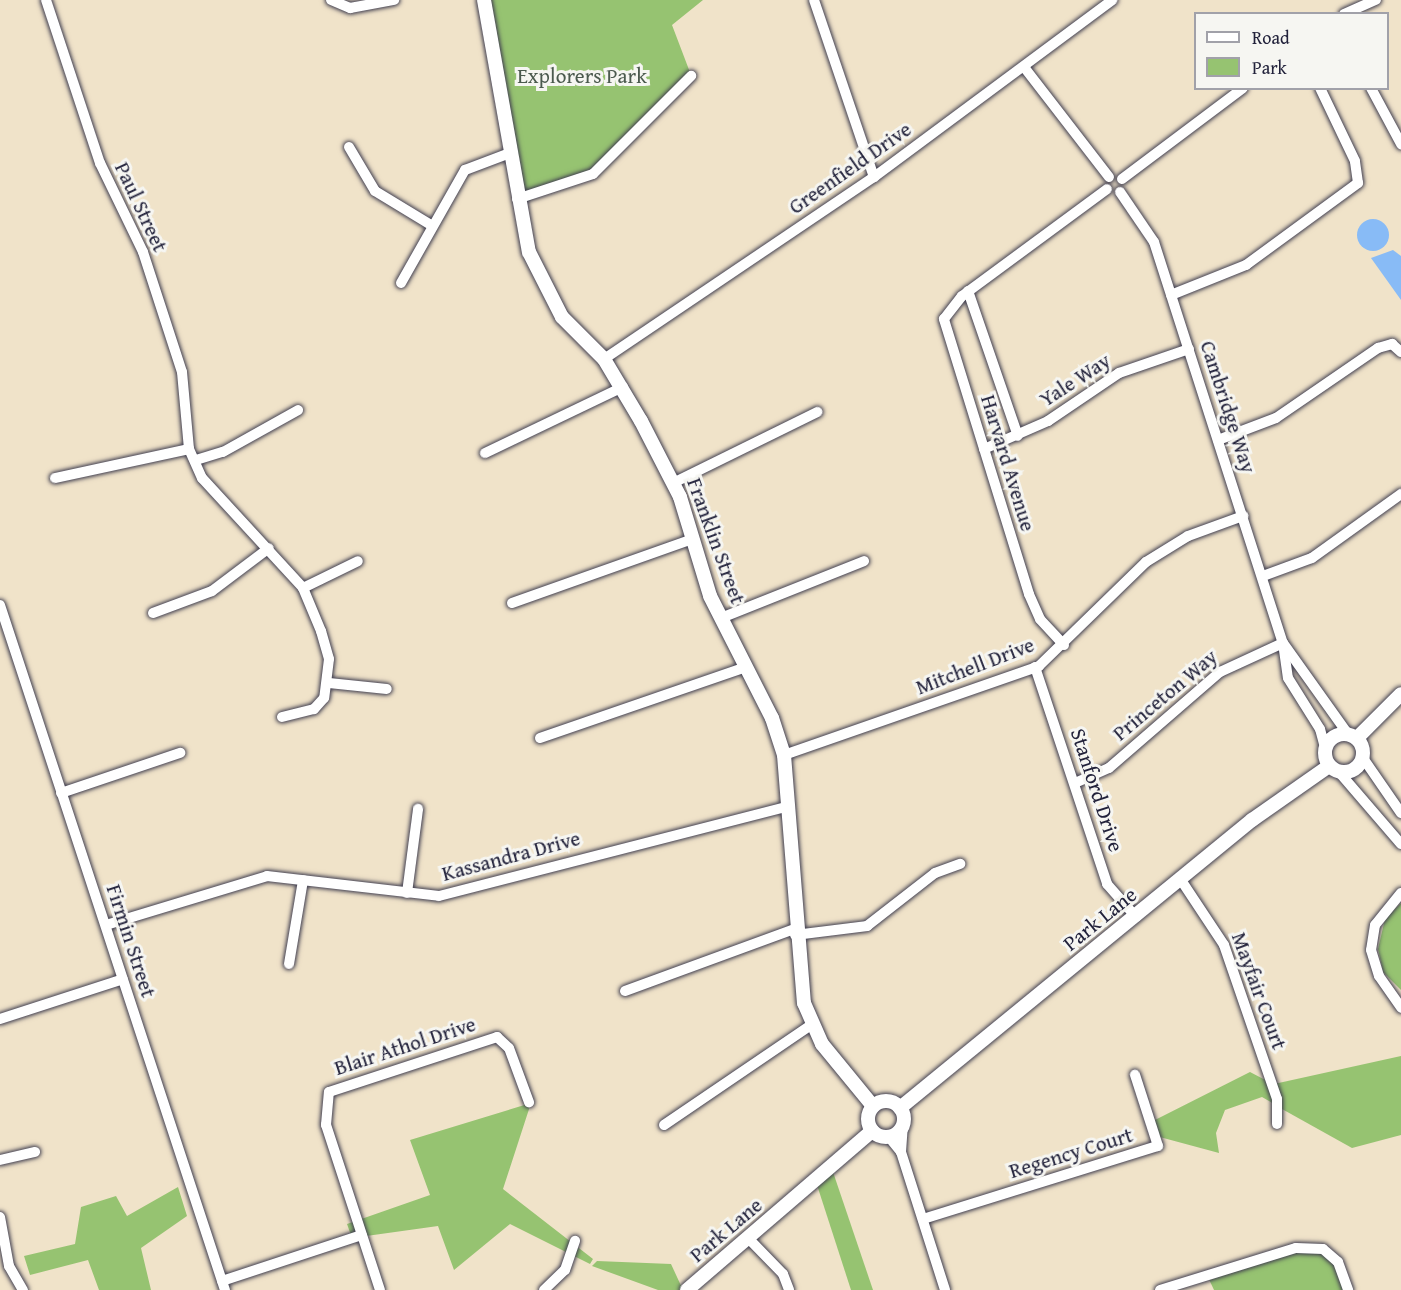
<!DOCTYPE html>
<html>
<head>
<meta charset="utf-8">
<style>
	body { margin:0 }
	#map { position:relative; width:1401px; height:1290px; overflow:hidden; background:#f0e3c9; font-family:"Gentium Book Plus",serif }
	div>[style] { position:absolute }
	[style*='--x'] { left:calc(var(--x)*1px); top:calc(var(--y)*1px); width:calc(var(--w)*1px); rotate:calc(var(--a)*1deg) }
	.green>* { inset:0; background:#96c371 }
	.water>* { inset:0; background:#88bbf6 }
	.round { border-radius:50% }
	.roads { filter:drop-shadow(0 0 2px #413f50) drop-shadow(0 0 2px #413f50) }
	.minor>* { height:10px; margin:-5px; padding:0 5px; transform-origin:5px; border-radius:5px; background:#fff }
	.tertiary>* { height:14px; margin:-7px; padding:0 7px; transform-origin:7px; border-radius:7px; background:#fff }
	.tertiary>.ring { margin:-7px; padding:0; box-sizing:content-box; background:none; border:14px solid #fff; border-radius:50% }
	span { translate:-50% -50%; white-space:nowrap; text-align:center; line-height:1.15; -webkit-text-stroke:6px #f6f6f2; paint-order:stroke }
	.park-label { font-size:21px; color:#4b5a4e }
	.street-label { font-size:21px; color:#22223b }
	.legend { position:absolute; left:1194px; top:12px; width:195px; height:78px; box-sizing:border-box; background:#f6f6f2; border:2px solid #a1a1a9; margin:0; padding:8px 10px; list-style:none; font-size:18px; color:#22223b }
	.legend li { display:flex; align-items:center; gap:12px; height:30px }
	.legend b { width:30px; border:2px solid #a1a1a9 }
</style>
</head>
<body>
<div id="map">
	<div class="green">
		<i style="clip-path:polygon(491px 0,703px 0,672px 25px,691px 75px,593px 173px,526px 202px)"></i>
		<i style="clip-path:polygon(1401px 903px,1401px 990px,1383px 972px,1378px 949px,1385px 919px)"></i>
		<i style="clip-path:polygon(1401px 1056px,1401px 1135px,1352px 1148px,1282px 1109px,1274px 1084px)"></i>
		<i style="clip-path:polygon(1250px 1072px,1273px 1084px,1281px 1108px,1262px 1097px,1225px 1110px,1216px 1133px,1219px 1153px,1156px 1136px,1151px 1122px)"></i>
		<i style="clip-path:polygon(531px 1103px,503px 1189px,593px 1259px,590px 1264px,510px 1224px,454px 1270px,438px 1226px,352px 1238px,347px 1224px,430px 1195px,410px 1140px)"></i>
		<i style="clip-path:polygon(833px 1172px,873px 1290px,851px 1290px,817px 1185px)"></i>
		<i style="clip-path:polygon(178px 1187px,187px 1216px,141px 1248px,151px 1290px,99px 1290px,88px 1260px,30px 1275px,24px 1256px,75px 1244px,81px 1207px,116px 1196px,127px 1216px)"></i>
		<i style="clip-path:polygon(1296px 1248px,1323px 1249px,1338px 1262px,1347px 1290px,1214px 1290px,1207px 1275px)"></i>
		<i style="clip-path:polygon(597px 1261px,671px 1264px,683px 1290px,658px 1290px,592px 1266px)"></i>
	</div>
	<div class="water">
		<i class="round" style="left:1357px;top:219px;width:32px;height:32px"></i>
		<i style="clip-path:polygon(1393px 250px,1401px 256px,1401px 300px,1371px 258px)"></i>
	</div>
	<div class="roads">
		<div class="minor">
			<i style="--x:46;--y:0;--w:172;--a:71.7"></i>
			<i style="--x:100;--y:163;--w:99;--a:64.2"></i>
			<i style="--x:143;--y:252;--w:126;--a:72"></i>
			<i style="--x:182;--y:372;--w:77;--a:84.8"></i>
			<i style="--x:189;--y:449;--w:32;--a:66"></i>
			<i style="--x:202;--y:478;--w:149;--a:47.4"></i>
			<i style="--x:303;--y:588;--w:47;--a:67.3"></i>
			<i style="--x:321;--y:631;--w:29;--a:74"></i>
			<i style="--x:329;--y:659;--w:39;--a:97"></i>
			<i style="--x:324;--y:698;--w:15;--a:132"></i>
			<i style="--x:314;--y:709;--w:33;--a:166"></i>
			<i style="--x:331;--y:0;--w:21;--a:23"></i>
			<i style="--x:350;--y:8;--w:45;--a:-10.3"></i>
			<i style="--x:814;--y:0;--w:187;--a:71.3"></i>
			<i style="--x:1344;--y:14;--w:35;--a:-24"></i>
			<i style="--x:1024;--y:67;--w:139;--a:52.3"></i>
			<i style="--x:1371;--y:88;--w:64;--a:61.8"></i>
			<i style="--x:349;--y:147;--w:51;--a:59.4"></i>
			<i style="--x:375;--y:191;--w:66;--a:31.3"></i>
			<i style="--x:1122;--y:179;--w:151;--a:-36.9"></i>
			<i style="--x:1120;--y:192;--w:60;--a:55.8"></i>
			<i style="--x:1154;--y:242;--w:421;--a:72.2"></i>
			<i style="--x:1283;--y:643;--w:112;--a:54.5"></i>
			<i style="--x:517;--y:199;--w:80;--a:-18.2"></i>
			<i style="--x:593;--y:174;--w:139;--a:-45"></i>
			<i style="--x:401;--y:283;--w:130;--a:-60.5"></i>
			<i style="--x:465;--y:170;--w:48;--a:-20.7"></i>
			<i style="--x:968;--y:291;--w:153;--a:71"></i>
			<i style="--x:1171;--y:295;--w:81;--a:-21.8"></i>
			<i style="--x:1246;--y:265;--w:139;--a:-36.2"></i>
			<i style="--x:1358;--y:183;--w:22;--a:-98"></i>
			<i style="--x:1355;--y:161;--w:81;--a:-115.6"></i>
			<i style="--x:604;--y:359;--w:326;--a:-34"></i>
			<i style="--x:874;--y:177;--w:297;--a:-36.6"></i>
			<i style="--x:1218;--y:440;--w:62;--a:-20.8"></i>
			<i style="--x:1276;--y:418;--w:124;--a:-34.5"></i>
			<i style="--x:1378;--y:348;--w:15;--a:-16"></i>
			<i style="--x:1392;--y:344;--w:12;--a:42"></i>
			<i style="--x:984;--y:449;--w:70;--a:-23.6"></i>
			<i style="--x:1048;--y:421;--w:86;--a:-34.1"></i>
			<i style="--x:1119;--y:373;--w:74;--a:-18.9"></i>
			<i style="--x:485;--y:453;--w:153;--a:-25.6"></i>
			<i style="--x:196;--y:460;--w:28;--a:-17"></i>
			<i style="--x:223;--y:452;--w:86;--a:-29.2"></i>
			<i style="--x:55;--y:478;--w:137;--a:-12.2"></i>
			<i style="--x:673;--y:483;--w:161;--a:-26.2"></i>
			<i style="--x:1263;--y:576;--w:52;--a:-20.2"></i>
			<i style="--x:1312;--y:558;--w:110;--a:-35.7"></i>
			<i style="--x:303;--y:588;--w:61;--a:-26.1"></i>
			<i style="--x:512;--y:603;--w:192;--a:-19.5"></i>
			<i style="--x:0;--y:605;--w:721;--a:71.82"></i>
			<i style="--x:153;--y:613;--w:63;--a:-20.4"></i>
			<i style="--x:212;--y:591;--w:71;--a:-37"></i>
			<i style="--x:721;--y:618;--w:154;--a:-21.7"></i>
			<i style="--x:1283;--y:643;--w:35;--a:82"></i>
			<i style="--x:1288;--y:678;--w:60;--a:57.9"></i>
			<i style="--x:1320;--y:729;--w:20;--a:75"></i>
			<i style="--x:1064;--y:645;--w:35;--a:-133"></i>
			<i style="--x:1040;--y:619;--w:27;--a:-114"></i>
			<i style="--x:1029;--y:594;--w:288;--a:-107.2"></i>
			<i style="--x:944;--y:319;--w:29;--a:-52"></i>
			<i style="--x:962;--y:296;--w:180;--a:-36.4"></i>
			<i style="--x:1035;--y:667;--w:229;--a:71.6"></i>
			<i style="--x:1107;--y:884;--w:44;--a:48.7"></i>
			<i style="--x:329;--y:683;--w:58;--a:5.9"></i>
			<i style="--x:540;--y:738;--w:218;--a:-19"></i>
			<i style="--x:784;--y:755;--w:270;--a:-19.2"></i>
			<i style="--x:1039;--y:666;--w:149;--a:-44.2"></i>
			<i style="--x:1146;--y:562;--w:49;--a:-31.8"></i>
			<i style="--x:1188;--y:536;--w:59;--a:-20"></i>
			<i style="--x:1363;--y:758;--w:67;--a:55.4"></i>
			<i style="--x:1339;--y:772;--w:95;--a:49.3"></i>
			<i style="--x:1075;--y:783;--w:37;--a:-24"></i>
			<i style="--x:1109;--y:768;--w:147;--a:-40.9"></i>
			<i style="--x:1220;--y:672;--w:69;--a:-24.7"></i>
			<i style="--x:61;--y:793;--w:126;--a:-18.6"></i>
			<i style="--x:1181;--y:880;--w:78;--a:56.5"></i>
			<i style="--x:1224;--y:945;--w:163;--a:71"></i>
			<i style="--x:1277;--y:1099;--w:25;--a:90"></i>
			<i style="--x:407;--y:893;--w:85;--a:-82.5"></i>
			<i style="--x:1401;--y:893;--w:41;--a:129.1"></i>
			<i style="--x:1375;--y:925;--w:25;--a:99"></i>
			<i style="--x:1371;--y:950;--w:27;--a:73"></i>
			<i style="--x:1379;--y:976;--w:39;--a:55"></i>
			<i style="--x:106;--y:925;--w:168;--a:-16.9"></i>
			<i style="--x:267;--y:876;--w:173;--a:6.6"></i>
			<i style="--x:439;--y:896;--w:357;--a:-14.4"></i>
			<i style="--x:795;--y:935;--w:73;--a:-7.1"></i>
			<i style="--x:867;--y:926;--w:86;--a:-37.9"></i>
			<i style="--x:935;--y:873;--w:27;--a:-20"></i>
			<i style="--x:289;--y:964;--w:85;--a:-80.5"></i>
			<i style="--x:625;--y:991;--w:180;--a:-20.1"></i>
			<i style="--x:0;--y:1019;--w:129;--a:-18"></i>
			<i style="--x:664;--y:1125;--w:178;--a:-34.2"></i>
			<i style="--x:889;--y:1137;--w:19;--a:51"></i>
			<i style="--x:901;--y:1152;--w:145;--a:72.3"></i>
			<i style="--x:901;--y:1152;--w:27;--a:-86"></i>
			<i style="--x:0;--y:1160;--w:36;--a:-13"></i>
			<i style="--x:0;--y:1217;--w:50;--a:79.6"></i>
			<i style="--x:9;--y:1266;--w:28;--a:60"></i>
			<i style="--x:923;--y:1219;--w:246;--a:-17.3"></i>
			<i style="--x:1158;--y:1146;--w:75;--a:-107.9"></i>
			<i style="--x:749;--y:1239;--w:49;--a:45.8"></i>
			<i style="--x:783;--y:1274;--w:17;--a:69"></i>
			<i style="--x:222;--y:1281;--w:147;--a:-18.2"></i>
			<i style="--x:380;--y:1290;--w:174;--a:-108.1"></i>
			<i style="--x:326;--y:1125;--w:33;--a:-85"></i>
			<i style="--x:329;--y:1092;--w:177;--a:-18.1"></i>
			<i style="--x:497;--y:1037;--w:16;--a:43"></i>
			<i style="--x:509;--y:1048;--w:58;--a:69.7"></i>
			<i style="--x:544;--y:1290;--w:29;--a:-44"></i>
			<i style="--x:565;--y:1270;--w:31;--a:-71"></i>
			<i style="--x:1160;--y:1290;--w:142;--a:-17.2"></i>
			<i style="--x:1296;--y:1248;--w:27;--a:2"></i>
			<i style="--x:1323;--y:1249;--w:20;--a:41"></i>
			<i style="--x:1338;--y:1262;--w:30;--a:70"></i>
		</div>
		<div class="tertiary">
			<i style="--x:484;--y:0;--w:256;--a:79.9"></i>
			<i style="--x:529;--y:252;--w:73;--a:63.1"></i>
			<i style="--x:562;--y:317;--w:59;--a:45"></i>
			<i style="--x:604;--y:359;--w:72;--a:59.2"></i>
			<i style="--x:641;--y:421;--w:85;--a:62.8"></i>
			<i style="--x:680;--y:497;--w:103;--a:73.1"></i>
			<i style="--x:710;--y:596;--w:137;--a:63.1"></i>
			<i style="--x:772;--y:718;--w:39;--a:72"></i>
			<i style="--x:784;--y:755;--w:249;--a:85.4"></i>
			<i style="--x:804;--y:1003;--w:45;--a:66.3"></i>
			<i style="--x:822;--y:1044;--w:80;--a:50.6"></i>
			<i class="ring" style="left:1325px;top:734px;width:24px;height:24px"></i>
			<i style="--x:1357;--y:738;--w:62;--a:-45"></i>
			<i class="ring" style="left:868px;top:1101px;width:22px;height:22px"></i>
			<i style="--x:900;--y:1108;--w:455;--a:-39.3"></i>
			<i style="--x:1252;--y:820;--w:94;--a:-35"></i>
			<i style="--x:687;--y:1290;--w:244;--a:-40.7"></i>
		</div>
	</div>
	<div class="park-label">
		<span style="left:582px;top:76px">Explorers Park</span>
	</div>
	<div class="street-label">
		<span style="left:850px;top:168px;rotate:-35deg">Greenfield Drive</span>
		<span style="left:141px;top:207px;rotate:65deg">Paul Street</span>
		<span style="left:1075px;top:380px;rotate:-33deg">Yale Way</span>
		<span style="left:1228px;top:407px;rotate:72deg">Cambridge Way</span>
		<span style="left:1008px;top:463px;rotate:73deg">Harvard Avenue</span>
		<span style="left:716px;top:541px;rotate:70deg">Franklin Street</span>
		<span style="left:975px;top:666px;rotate:-21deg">Mitchell Drive</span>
		<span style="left:1165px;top:695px;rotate:-40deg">Princeton Way</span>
		<span style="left:1097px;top:790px;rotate:72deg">Stanford Drive</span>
		<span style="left:511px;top:856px;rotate:-15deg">Kassandra Drive</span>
		<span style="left:1100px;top:919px;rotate:-39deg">Park Lane</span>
		<span style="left:131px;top:941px;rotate:72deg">Firmin Street</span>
		<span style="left:1259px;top:991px;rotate:70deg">Mayfair Court</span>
		<span style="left:405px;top:1046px;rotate:-18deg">Blair Athol Drive</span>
		<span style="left:1071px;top:1153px;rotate:-17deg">Regency Court</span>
		<span style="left:726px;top:1230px;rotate:-40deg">Park Lane</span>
	</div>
	<ul class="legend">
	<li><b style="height:8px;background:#fff"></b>Road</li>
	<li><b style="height:16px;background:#96c371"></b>Park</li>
	</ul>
</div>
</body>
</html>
